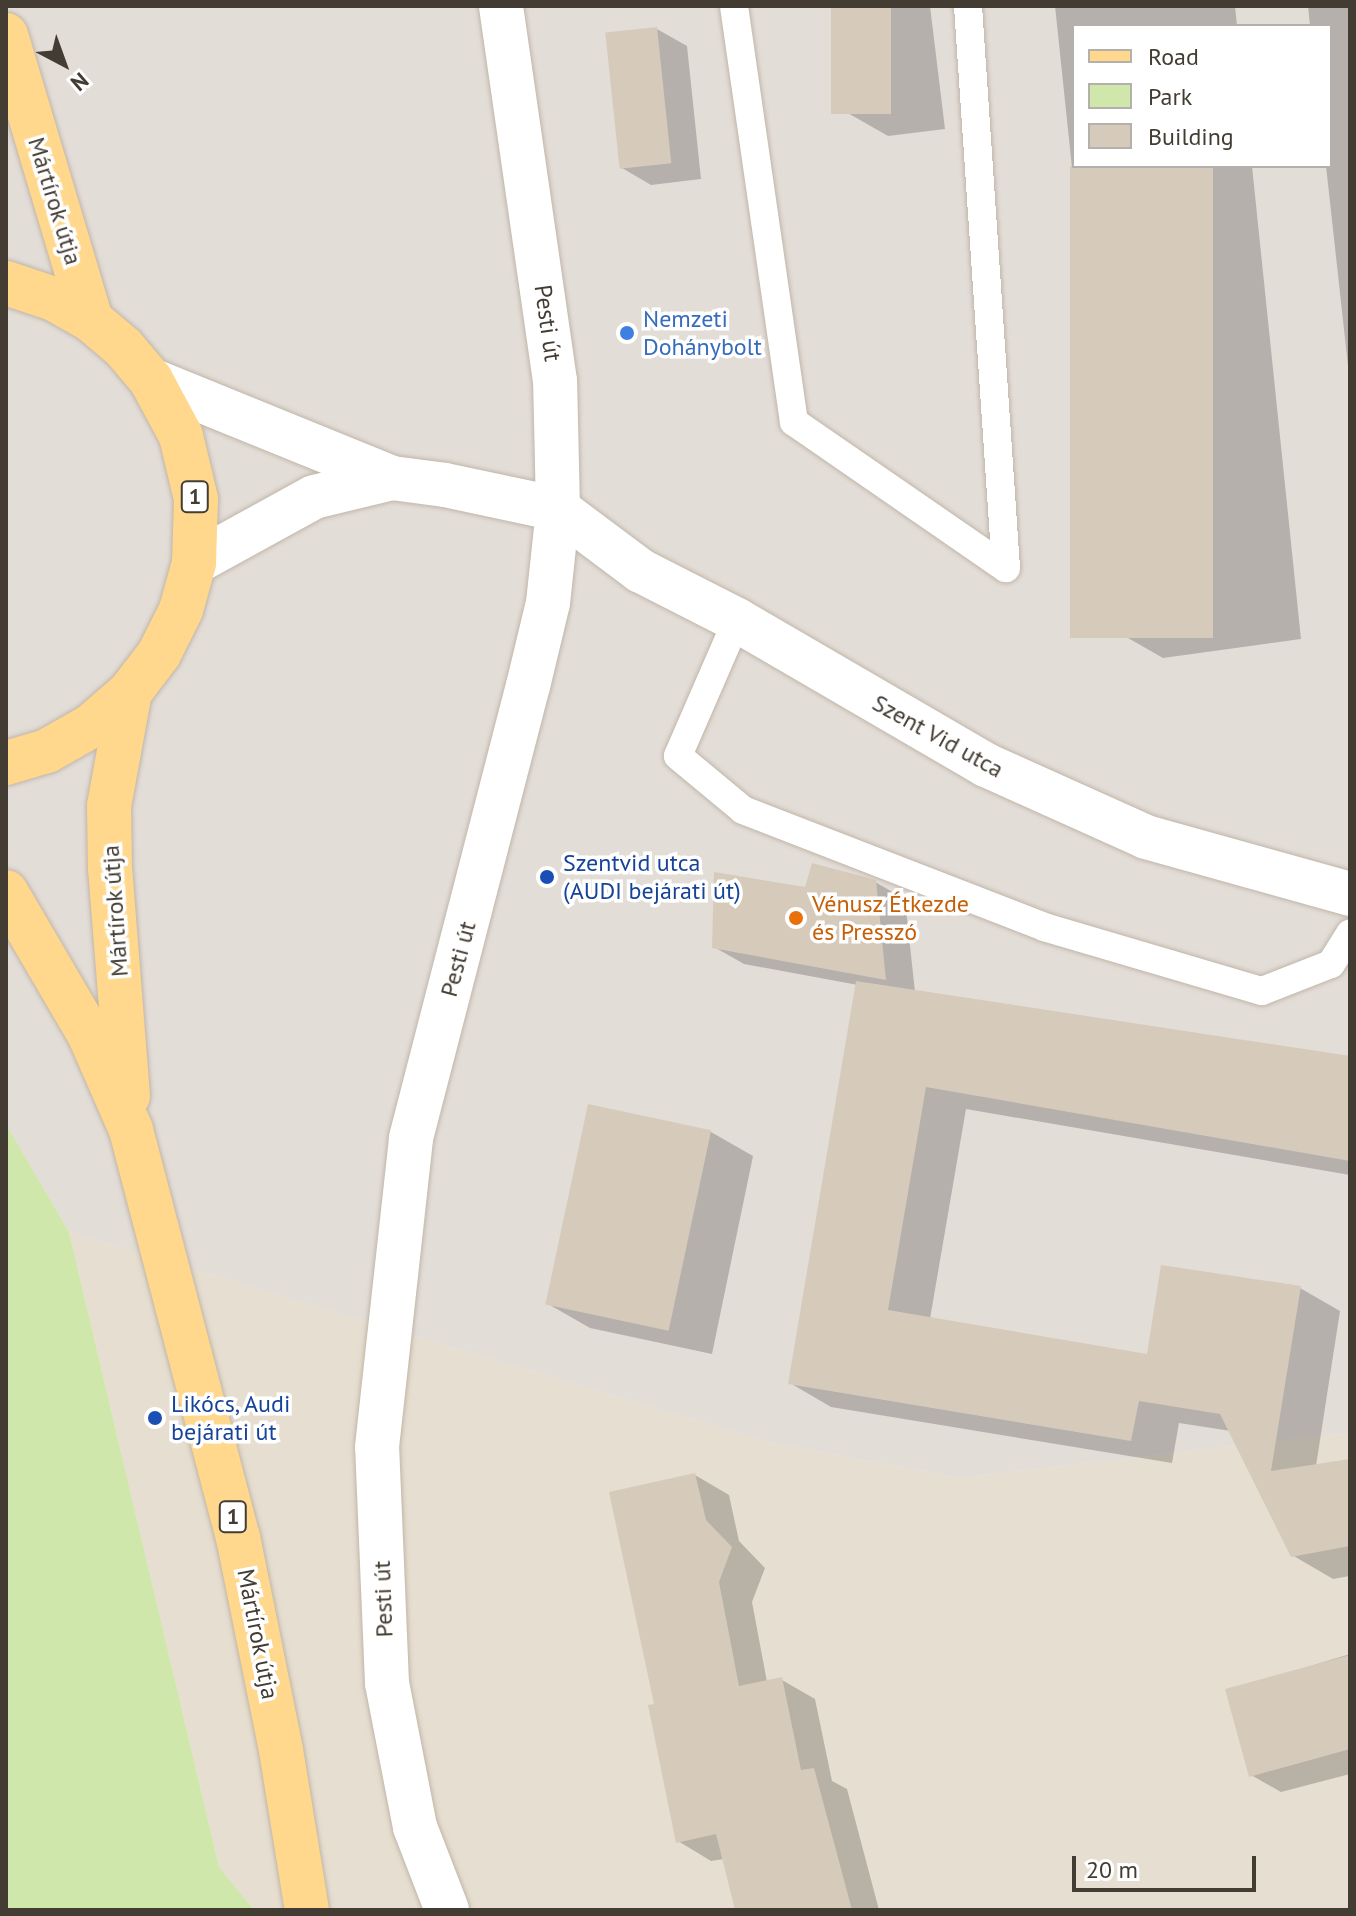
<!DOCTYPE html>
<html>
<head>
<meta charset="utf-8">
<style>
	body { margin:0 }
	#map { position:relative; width:1356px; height:1916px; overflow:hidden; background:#f2ece3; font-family:"PT Sans",sans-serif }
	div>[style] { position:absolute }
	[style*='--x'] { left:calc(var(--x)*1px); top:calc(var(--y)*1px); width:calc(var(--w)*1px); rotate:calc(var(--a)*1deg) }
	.residential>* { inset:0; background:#e6ded0 }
	.industrial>* { inset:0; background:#e3ddd8 }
	.green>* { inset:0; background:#cfe7aa }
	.shadow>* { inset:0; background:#0003 }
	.building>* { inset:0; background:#d6cabb; transform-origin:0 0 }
	.roads { filter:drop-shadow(0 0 2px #c0b6a8) drop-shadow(0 0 2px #c0b6a8) }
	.lane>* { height:28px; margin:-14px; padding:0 14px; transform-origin:14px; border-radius:14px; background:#fff }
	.street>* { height:44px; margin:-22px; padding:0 22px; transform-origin:22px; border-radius:22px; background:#fff }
	.primary>* { height:44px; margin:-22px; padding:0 22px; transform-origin:22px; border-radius:22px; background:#ffd88e }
	.dots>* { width:22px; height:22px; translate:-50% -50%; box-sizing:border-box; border:4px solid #fff; border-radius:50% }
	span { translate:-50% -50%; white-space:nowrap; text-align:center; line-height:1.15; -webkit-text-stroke:7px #fff; paint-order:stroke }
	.shield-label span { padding:2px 6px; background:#fff; border:2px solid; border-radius:6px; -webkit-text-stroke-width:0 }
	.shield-label { font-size:22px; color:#433c33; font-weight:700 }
	.street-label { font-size:24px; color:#433c33 }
	.shop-label { font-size:24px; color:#366cbe }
	.left { translate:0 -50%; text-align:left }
	.transit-label { font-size:24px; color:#164399 }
	.food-label { font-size:24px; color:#c56008 }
	.frame { position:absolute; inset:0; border:8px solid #433c33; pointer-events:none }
	.legend { position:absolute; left:1072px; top:24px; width:260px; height:144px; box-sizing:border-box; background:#fff; border:2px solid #b4b1ad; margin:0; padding:10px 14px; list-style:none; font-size:24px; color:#433c33 }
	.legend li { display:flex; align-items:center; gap:16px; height:40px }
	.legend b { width:40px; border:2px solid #b4b1ad }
	.north { position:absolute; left:24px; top:24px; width:80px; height:80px; -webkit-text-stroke:6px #fff; paint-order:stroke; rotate:139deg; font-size:22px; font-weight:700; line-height:32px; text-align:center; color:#433c33 }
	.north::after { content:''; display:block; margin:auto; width:28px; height:36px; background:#433c33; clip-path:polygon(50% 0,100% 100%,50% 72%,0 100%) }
	.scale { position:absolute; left:1072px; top:1856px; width:184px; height:36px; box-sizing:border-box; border:4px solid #433c33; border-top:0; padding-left:10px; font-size:24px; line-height:28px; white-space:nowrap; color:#433c33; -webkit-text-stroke:6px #fff; paint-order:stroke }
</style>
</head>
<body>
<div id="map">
	<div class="residential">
		<i style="clip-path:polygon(69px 1232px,767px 1442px,959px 1478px,1350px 1433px,1350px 1910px,254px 1910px,219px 1867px)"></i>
	</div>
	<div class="industrial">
		<i style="clip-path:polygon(evenodd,6px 6px,1350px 6px,1350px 1433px,959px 1478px,767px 1442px,69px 1232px,6px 1124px,6px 6px,1074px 26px,1330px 26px,1330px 166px,1074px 166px,1074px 26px)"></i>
	</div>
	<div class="green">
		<i style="clip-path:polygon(6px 1124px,69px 1232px,219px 1867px,254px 1910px,6px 1910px)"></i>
	</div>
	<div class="shadow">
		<i style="clip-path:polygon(833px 6px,930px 6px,945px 129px,888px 136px,846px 112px)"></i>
		<i style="clip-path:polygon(1055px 6px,1235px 6px,1237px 26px,1074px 26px,1074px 166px,1252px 166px,1301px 639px,1163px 658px,1121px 634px)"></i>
		<i style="clip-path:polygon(1308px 6px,1350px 6px,1350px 384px,1326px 166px,1330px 166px,1330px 26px,1310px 26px)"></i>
		<i style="clip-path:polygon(657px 29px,687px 46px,701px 179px,651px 185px,622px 168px)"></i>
		<i style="clip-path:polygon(875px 882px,905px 899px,915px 992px,1350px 1058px,1350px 1175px,966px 1109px,930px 1319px,1148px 1356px,1300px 1288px,1340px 1311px,1316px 1466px,1350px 1461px,1350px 1576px,1333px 1579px,1292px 1555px,1231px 1431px,1179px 1423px,1172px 1463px,831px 1407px,790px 1383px,858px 985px,744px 964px,714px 947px,807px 890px)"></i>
		<i style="clip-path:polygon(590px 1107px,711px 1132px,753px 1156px,712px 1354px,590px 1328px,548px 1304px)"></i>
		<i style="clip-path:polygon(695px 1475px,729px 1495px,739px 1541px,765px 1568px,752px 1602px,767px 1682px,782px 1680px,815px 1699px,832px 1781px,847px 1789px,879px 1910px,737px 1910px,724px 1859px,711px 1861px,678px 1841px,656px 1705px)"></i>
		<i style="clip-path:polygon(1350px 1654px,1350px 1774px,1281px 1792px,1251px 1775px,1228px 1691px)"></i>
	</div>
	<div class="building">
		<i style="left:831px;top:6px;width:60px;height:108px"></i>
		<i style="left:657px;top:27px;width:137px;height:52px;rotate:84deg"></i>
		<i style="left:1070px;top:166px;width:143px;height:472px"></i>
		<i style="clip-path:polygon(812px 863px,876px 880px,886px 980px,712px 948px,714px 872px,805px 887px)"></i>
		<i style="clip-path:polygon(856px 981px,1350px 1056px,1350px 1161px,926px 1087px,888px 1310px,1147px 1354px,1161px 1265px,1301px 1286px,1271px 1471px,1350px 1459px,1350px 1546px,1291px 1557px,1220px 1414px,1139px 1401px,1131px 1441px,788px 1384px)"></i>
		<i style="left:588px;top:1104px;width:126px;height:205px;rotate:12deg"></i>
		<i style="clip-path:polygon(695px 1473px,706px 1520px,732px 1547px,719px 1582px,739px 1686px,782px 1677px,801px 1770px,814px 1768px,852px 1910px,735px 1910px,716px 1834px,676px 1843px,648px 1705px,654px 1704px,609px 1492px)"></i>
		<i style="clip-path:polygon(1350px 1655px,1350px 1749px,1249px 1777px,1225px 1689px)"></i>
	</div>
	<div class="roads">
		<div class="lane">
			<i style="--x:734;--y:6;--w:420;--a:81.8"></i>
			<i style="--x:794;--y:422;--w:257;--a:34.6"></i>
			<i style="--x:1006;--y:568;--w:563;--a:-93.87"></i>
			<i style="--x:737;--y:620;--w:148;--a:113.5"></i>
			<i style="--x:678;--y:756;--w:85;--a:39.7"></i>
			<i style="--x:743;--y:810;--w:323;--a:21.2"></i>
			<i style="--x:1044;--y:927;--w:227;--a:16.4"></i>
			<i style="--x:1262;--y:991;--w:74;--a:-21.4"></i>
			<i style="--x:1331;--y:964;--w:36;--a:-58"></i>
		</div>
		<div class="street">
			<i style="--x:151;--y:380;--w:260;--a:22.1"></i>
			<i style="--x:392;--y:478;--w:53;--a:7.5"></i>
			<i style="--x:445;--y:485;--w:116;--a:12"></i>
			<i style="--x:558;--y:509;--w:104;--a:36.8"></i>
			<i style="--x:641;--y:571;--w:108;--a:27"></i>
			<i style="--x:737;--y:620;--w:288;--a:30.2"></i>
			<i style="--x:986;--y:765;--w:175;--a:24.2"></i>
			<i style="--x:1146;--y:837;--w:212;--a:15.6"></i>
			<i style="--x:194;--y:563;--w:137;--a:-28.8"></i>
			<i style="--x:314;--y:497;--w:80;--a:-13.7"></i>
			<i style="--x:447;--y:1910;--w:89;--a:-111.1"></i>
			<i style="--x:415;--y:1827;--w:147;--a:-101"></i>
			<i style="--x:387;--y:1683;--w:236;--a:-92.4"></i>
			<i style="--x:377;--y:1447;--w:311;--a:-83.7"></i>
			<i style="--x:411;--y:1138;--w:467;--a:-75.5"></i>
			<i style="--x:528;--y:686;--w:85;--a:-76.5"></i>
			<i style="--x:548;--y:603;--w:95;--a:-83.9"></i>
			<i style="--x:558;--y:509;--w:128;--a:-91.3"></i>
			<i style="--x:555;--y:381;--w:379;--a:-98.2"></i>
		</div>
		<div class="primary">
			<i style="--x:6;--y:35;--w:297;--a:73.4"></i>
			<i style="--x:6;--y:283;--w:51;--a:18.4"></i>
			<i style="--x:54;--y:299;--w:43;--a:29.6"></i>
			<i style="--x:91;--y:320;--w:42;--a:40.2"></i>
			<i style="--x:123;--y:347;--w:43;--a:49.7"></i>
			<i style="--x:151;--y:380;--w:64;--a:61.8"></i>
			<i style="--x:181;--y:436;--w:65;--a:76.6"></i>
			<i style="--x:196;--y:499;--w:64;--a:91.8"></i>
			<i style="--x:194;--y:563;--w:49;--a:105.5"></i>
			<i style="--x:181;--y:610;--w:49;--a:116.6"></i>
			<i style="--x:159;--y:654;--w:48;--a:127.3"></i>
			<i style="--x:130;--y:692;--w:52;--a:138.9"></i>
			<i style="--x:91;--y:726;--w:51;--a:150.4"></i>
			<i style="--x:47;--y:751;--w:43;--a:163.7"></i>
			<i style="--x:6;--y:892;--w:167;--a:59.7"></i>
			<i style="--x:90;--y:1036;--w:103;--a:66.4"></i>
			<i style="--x:131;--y:1130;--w:421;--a:75.3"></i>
			<i style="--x:238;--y:1537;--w:217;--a:78.6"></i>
			<i style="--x:281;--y:1750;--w:162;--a:80.8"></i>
			<i style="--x:128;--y:1096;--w:228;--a:-94.5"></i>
			<i style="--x:110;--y:869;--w:63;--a:-90.9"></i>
			<i style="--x:109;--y:806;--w:116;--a:-79.6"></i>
		</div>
	</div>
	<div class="dots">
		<i style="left:627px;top:333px;background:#3f7fe0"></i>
		<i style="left:547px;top:877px;background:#1a4fb4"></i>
		<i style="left:796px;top:918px;background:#e8710a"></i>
		<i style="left:155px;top:1418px;background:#1a4fb4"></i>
	</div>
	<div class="shield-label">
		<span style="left:195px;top:497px">1</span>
		<span style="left:233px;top:1517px">1</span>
	</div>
	<div class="street-label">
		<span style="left:55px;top:201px;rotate:73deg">Mártírok útja</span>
		<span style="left:548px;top:323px;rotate:82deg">Pesti út</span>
		<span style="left:938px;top:736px;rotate:29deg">Szent Vid utca</span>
		<span style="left:115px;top:911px;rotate:-94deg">Mártírok útja</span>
		<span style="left:458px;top:959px;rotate:-75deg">Pesti út</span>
		<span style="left:383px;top:1599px;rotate:-92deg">Pesti út</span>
		<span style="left:258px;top:1634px;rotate:79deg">Mártírok útja</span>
	</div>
	<div class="shop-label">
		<span class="left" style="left:643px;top:333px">Nemzeti<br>Dohánybolt</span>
	</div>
	<div class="transit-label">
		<span class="left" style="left:563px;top:877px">Szentvid utca<br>(AUDI bejárati út)</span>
		<span class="left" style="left:171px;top:1418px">Likócs, Audi<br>bejárati út</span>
	</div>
	<div class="food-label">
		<span class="left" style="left:812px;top:918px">Vénusz Étkezde<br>és Presszó</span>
	</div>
	<div class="frame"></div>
	<ul class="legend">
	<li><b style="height:10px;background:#ffd88e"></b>Road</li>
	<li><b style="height:22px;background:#cfe7aa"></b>Park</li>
	<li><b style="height:22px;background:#d6cabb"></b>Building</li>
	</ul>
	<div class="north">N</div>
	<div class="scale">20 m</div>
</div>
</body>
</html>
